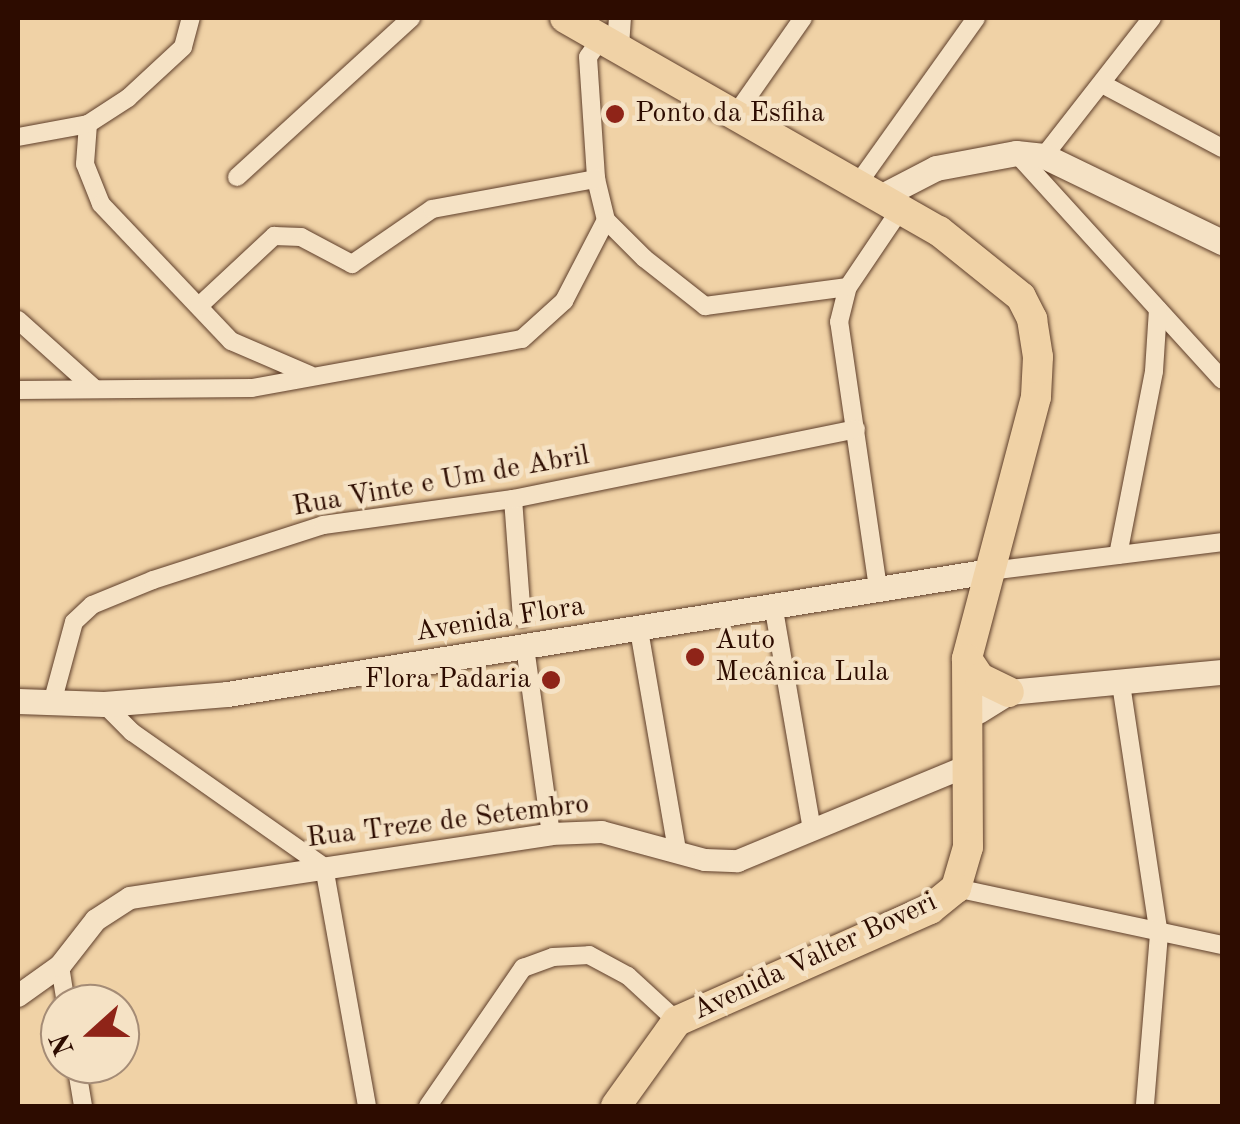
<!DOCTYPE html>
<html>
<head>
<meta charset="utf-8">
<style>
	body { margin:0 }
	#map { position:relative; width:1240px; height:1124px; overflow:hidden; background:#f0d2a6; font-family:"Old Standard TT",serif }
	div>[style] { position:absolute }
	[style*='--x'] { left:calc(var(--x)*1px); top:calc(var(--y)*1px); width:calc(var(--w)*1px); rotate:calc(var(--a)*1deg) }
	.roads { filter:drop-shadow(0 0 2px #5e3e2a) drop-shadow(0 0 2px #5e3e2a) }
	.minor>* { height:18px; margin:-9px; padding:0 9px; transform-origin:9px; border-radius:9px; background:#f5e2c5 }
	.tertiary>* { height:22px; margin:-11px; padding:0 11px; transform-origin:11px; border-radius:11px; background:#f5e2c5 }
	.secondary>* { height:25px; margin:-12.5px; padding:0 12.5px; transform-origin:12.5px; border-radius:12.5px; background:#f5e2c5 }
	.primary>* { height:30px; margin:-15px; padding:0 15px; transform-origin:15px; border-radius:15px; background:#f0d2a6 }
	.dots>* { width:28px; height:28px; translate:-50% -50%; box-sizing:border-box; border:5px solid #f5e2c5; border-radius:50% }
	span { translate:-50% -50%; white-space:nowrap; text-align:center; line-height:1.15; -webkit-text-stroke:9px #f5e2c5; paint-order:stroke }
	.poi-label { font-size:28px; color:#2d0c00 }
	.left { translate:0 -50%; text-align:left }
	.right { translate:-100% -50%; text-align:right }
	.street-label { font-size:28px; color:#2d0c00 }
	.frame { position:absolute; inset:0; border:20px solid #2d0c00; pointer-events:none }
	.north { position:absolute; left:40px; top:984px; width:100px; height:100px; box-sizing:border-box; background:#f5e2c5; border:2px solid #a58c76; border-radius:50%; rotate:249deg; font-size:28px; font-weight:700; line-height:40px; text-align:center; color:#2d0c00 }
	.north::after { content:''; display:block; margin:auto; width:35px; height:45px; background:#8f2418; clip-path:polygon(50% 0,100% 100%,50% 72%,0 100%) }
</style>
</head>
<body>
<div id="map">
	<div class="roads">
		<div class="minor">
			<i style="--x:602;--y:37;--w:24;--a:125"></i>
			<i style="--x:588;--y:57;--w:122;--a:86.2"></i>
			<i style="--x:596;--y:179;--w:42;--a:76.3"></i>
			<i style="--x:606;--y:220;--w:54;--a:45"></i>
			<i style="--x:644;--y:258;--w:78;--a:38.2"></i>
			<i style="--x:705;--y:306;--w:144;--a:-7.6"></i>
			<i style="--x:1104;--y:85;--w:134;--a:28.1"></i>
			<i style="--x:733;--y:118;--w:122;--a:-55"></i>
			<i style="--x:88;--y:124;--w:40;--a:94.3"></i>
			<i style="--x:85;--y:164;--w:43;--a:68.2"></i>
			<i style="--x:101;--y:204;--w:189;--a:46.5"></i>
			<i style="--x:231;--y:341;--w:86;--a:23.3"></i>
			<i style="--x:18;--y:137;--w:71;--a:-10.5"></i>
			<i style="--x:88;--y:124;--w:48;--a:-33"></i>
			<i style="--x:128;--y:98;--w:75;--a:-42.8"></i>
			<i style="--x:183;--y:47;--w:30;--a:-75"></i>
			<i style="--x:1016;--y:153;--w:306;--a:47.7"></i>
			<i style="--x:1044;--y:156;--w:175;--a:-52"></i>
			<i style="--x:237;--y:177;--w:236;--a:-42.4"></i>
			<i style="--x:857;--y:185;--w:205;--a:-54.5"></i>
			<i style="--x:199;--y:306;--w:103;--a:-43"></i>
			<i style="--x:274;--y:236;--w:27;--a:2"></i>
			<i style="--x:301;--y:237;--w:58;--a:27.9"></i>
			<i style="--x:352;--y:264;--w:97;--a:-34.5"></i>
			<i style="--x:432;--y:209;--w:167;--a:-10.4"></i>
			<i style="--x:18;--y:320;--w:103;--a:41.9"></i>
			<i style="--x:18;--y:390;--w:234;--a:-0.5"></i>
			<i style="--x:252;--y:388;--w:274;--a:-10.3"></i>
			<i style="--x:522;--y:339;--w:57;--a:-42.1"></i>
			<i style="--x:564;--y:301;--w:91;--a:-62.6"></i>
			<i style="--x:513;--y:499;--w:119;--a:85.7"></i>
			<i style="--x:1118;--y:555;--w:187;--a:-78.9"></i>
			<i style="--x:1154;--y:371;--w:62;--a:-86.3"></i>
			<i style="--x:990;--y:571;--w:234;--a:-7.1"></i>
			<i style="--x:878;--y:588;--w:269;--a:-98.3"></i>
			<i style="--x:839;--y:322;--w:36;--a:-76"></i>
			<i style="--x:848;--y:287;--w:93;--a:-56"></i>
			<i style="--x:773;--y:604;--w:228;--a:80.2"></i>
			<i style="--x:639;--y:630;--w:224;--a:80.2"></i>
			<i style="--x:525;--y:647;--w:189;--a:82.1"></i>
			<i style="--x:1121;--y:684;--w:253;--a:81.4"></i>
			<i style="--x:1159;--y:934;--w:173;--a:94.7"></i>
			<i style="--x:52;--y:703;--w:84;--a:-74.8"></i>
			<i style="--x:74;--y:622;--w:25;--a:-43"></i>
			<i style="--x:92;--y:605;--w:66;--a:-22.3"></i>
			<i style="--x:153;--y:580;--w:179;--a:-17.9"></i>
			<i style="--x:323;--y:525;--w:192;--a:-7.8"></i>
			<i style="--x:513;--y:499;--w:350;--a:-11.5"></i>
			<i style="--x:104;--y:704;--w:40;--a:45"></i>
			<i style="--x:132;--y:732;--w:235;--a:35.1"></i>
			<i style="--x:324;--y:867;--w:243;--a:79.8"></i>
			<i style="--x:956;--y:888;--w:272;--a:12.1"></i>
			<i style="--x:60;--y:966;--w:38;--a:81"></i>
			<i style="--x:76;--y:1064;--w:43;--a:80.5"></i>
			<i style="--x:428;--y:1106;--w:168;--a:-55.5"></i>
			<i style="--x:523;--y:968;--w:32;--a:-20"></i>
			<i style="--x:553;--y:957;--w:36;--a:-3"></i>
			<i style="--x:589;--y:955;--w:44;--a:28.3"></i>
			<i style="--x:628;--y:976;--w:67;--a:42.6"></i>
		</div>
		<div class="tertiary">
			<i style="--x:618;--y:46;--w:28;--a:-86"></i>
			<i style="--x:18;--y:996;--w:52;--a:-35.5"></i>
			<i style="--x:60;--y:966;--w:58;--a:-52"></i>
			<i style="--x:96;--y:920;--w:40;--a:-32.9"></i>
			<i style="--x:130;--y:898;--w:426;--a:-8.6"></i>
			<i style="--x:551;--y:834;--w:51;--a:-2.2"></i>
			<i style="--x:602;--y:832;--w:107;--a:15.2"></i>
			<i style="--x:705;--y:860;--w:33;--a:2"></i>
			<i style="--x:738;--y:861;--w:246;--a:-22.5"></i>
		</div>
		<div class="secondary">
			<i style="--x:878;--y:198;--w:65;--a:-27.3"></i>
			<i style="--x:936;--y:168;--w:81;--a:-10.6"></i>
			<i style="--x:1016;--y:153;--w:28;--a:6"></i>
			<i style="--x:1044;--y:156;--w:198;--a:25.8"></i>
			<i style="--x:18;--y:701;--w:86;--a:2"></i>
			<i style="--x:104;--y:704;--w:123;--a:-4.6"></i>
			<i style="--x:227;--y:694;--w:773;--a:-9.16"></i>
			<i style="--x:978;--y:711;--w:36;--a:-32"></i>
			<i style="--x:1009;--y:692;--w:214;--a:-5.4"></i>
		</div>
		<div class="primary">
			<i style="--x:565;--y:18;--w:430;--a:29.7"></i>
			<i style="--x:939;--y:231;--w:105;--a:38.8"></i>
			<i style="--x:1021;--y:297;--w:25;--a:63"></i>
			<i style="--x:1032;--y:319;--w:38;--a:81"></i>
			<i style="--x:1038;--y:357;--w:40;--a:92.9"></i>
			<i style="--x:1036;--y:397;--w:271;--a:104.8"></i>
			<i style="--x:967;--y:659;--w:188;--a:89.7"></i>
			<i style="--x:968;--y:847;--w:43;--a:106.3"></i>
			<i style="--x:956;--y:888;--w:33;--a:141"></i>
			<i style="--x:930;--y:909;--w:277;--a:156.1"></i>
			<i style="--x:677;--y:1021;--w:105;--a:125.7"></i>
			<i style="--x:967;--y:659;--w:23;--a:56"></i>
			<i style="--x:980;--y:678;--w:32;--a:26"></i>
		</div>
	</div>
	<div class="dots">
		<i style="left:615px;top:114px;background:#8f2418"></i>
		<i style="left:695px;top:657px;background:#8f2418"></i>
		<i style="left:551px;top:680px;background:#8f2418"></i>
	</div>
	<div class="poi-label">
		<span class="left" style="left:635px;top:114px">Ponto da Esfiha</span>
		<span class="left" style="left:715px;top:657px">Auto<br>Mecânica Lula</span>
		<span class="right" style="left:531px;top:680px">Flora Padaria</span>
	</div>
	<div class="street-label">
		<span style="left:441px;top:482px;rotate:-10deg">Rua Vinte e Um de Abril</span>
		<span style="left:500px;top:620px;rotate:-9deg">Avenida Flora</span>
		<span style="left:448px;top:822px;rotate:-7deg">Rua Treze de Setembro</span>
		<span style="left:815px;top:957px;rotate:-25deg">Avenida Valter Boveri</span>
	</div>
	<div class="frame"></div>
	<div class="north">N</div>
</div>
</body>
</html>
